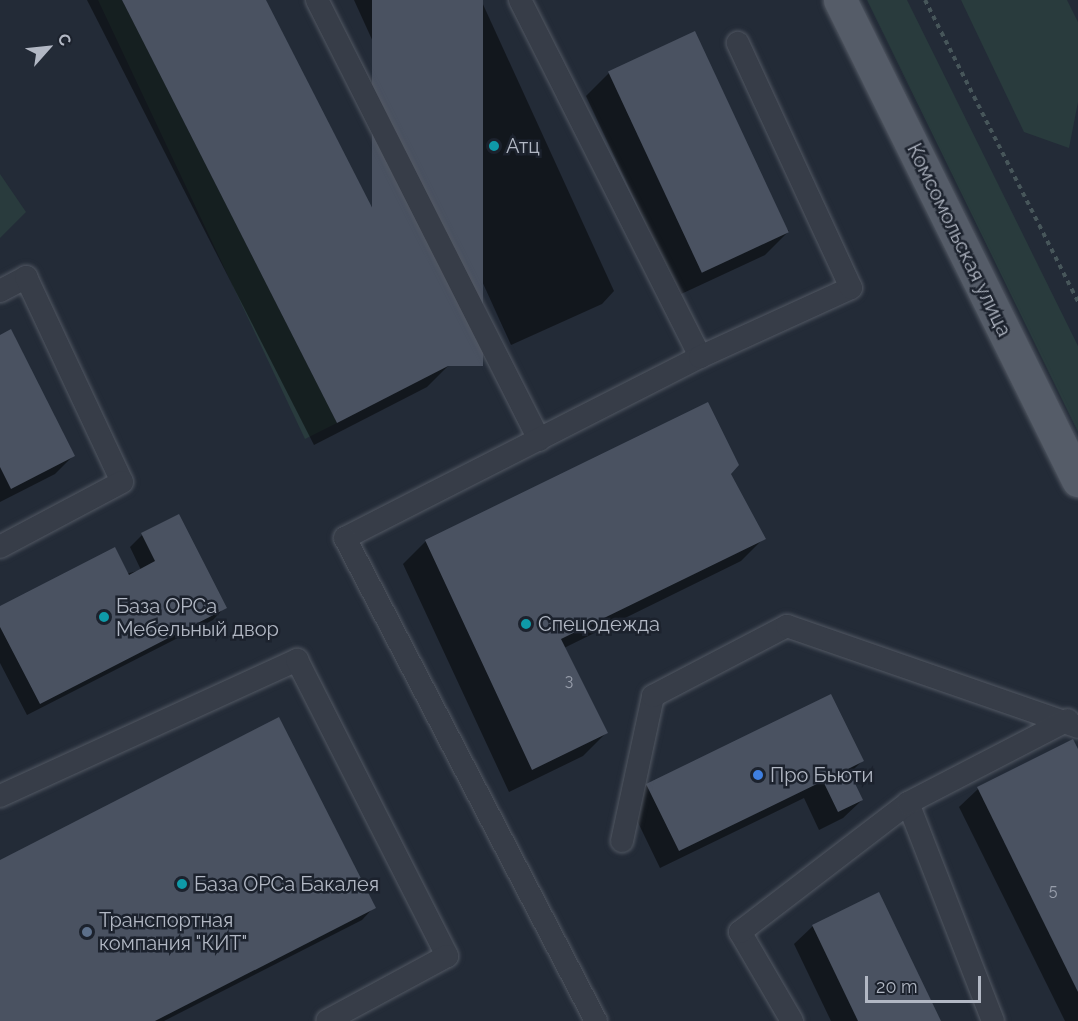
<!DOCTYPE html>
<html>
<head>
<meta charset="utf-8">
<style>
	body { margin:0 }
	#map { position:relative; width:1078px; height:1021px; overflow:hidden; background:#232b37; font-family:Raleway,sans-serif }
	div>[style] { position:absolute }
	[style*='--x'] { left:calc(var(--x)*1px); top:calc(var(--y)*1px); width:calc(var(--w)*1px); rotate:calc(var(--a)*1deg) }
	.green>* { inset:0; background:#293b3d }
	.shadow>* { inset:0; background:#0007 }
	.building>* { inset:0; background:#4a5261; transform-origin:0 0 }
	.path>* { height:4px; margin-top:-2px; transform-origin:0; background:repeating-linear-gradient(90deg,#47565a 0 4.5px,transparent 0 9px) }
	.roads { filter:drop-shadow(0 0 2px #525863) drop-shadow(0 0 2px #525863) }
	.lane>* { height:22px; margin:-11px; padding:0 11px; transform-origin:11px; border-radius:11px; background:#373d48 }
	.primary>* { height:33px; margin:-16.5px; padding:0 16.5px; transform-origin:16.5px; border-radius:16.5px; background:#555c68 }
	.dots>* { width:16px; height:16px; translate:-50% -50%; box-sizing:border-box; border:3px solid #1c222d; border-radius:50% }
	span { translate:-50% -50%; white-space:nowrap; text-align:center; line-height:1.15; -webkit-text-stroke:5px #1c222d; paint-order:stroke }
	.number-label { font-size:16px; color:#989eab }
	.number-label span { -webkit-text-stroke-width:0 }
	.poi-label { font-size:20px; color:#b2b8c4 }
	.left { translate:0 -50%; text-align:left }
	.street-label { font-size:20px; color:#b2b8c4 }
	.north { position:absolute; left:18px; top:18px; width:60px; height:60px; -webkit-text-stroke:4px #1c222d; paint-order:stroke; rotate:63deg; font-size:16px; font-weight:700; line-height:24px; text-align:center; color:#b2b8c4 }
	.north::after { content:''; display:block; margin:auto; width:21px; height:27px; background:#b2b8c4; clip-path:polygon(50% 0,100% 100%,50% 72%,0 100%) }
	.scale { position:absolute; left:865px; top:976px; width:116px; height:27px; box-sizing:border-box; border:3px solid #b2b8c4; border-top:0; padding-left:8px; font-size:18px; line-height:21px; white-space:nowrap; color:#b2b8c4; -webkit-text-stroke:4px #1c222d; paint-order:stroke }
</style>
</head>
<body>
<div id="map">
	<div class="green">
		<i style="clip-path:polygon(98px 0,122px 0,337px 423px,305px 439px)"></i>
		<i style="clip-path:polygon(867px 0,907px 0,1078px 346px,1078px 432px)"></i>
		<i style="clip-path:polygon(961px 0,1067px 0,1078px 22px,1078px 102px,1069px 148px,1024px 132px)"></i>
		<i style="clip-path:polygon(0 174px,26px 212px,0 238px)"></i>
	</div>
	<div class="shadow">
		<i style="clip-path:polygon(87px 0,265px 0,450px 364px,427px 387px,314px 445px)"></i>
		<i style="clip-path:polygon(354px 0,481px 0,614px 291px,602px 304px,511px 345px)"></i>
		<i style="clip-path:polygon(609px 73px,789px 231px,765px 255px,679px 295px,586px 96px)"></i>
		<i style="clip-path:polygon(0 337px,73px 456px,55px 474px,0 502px)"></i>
		<i style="clip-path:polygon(730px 474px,764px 538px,741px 561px,564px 648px,606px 733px,583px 756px,509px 792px,403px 564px,426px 541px)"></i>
		<i style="clip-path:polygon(142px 535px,225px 607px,213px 620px,27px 715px,0 663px,0 608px,141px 570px,130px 547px)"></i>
		<i style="clip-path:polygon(1072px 741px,1078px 753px,1078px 1021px,1065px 1021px,959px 807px,978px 789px)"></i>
		<i style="clip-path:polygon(862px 761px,849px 774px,862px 800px,843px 818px,819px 830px,804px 798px,660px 868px,629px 804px,647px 785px)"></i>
		<i style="clip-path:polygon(0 861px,374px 907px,362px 920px,164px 1021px,0 1021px)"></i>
		<i style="clip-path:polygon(813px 926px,940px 1021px,831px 1021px,794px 944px)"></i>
	</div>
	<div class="building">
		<i style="clip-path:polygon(122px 0,266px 0,452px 364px,337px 423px)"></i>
		<i style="left:372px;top:0;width:111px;height:366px"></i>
		<i style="left:695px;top:31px;width:222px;height:96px;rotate:65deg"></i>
		<i style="clip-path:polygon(11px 329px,75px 456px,11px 489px,0 467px,0 335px)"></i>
		<i style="clip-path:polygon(708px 402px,739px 465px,731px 474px,766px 539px,561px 639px,608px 733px,532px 770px,425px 540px)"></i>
		<i style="clip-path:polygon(179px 514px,227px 608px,40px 704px,0 627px,0 606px,115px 547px,129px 575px,155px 561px,141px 533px)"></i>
		<i style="clip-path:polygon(831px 694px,864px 761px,848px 769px,863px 800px,838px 812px,823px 781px,679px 851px,646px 784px)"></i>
		<i style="clip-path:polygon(279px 717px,376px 908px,155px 1021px,0 1021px,0 860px)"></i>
		<i style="clip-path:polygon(1073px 739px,1078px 749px,1078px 992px,977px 787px)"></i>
		<i style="clip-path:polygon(879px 892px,941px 1021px,858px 1021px,812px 925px)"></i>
	</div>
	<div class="path">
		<i style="--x:925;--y:0;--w:338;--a:63.1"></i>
	</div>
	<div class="roads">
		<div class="lane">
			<i style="--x:317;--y:0;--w:493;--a:63.2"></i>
			<i style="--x:520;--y:0;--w:400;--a:63.2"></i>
			<i style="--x:700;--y:357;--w:398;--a:153"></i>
			<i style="--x:345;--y:538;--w:544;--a:62.54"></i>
			<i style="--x:0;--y:291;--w:30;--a:-28"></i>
			<i style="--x:26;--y:277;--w:226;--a:64.9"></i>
			<i style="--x:122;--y:482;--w:138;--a:152"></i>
			<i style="--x:700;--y:357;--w:166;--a:-24.6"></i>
			<i style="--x:851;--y:288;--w:270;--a:-114.8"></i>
			<i style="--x:0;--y:796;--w:327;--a:-24.6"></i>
			<i style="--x:297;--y:660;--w:332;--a:63.1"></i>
			<i style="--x:447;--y:956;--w:136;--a:151.6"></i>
			<i style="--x:908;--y:803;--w:234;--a:68.7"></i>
			<i style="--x:622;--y:841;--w:148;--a:-77.9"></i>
			<i style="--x:653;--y:696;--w:151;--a:-27.6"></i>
			<i style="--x:787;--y:626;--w:308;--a:19.1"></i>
			<i style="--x:792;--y:1021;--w:103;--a:-120.3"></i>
			<i style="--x:740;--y:932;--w:212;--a:-37.5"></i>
			<i style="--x:908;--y:803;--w:180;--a:-27.4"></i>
		</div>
		<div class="primary">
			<i style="--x:840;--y:0;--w:536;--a:63.63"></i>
		</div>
	</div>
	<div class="dots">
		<i style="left:494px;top:146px;background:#0f9aa8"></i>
		<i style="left:104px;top:617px;background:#0f9aa8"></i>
		<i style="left:526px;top:624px;background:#0f9aa8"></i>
		<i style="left:758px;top:775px;background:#3f7fe0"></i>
		<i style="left:182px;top:884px;background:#0f9aa8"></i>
		<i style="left:87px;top:932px;background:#5c6f8a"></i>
	</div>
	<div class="number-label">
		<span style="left:569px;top:681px">3</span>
		<span style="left:1053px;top:891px">5</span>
	</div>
	<div class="poi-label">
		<span class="left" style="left:506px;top:146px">Атц</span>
		<span class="left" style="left:116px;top:618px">База ОРСа<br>Мебельный двор</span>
		<span class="left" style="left:538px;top:624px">Спецодежда</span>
		<span class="left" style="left:770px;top:775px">Про Бьюти</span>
		<span class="left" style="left:194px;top:884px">База ОРСа Бакалея</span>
		<span class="left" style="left:99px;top:932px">Транспортная<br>компания "КИТ"</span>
	</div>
	<div class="street-label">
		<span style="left:959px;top:240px;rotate:64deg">Комсомольская улица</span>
	</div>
	<div class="north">С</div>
	<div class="scale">20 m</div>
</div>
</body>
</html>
